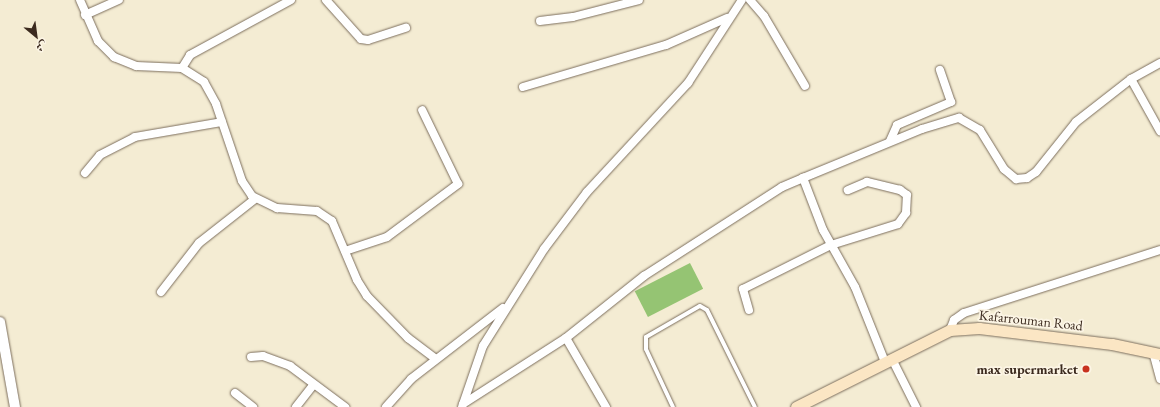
<!DOCTYPE html>
<html>
<head>
<meta charset="utf-8">
<style>
	body { margin:0 }
	#map { position:relative; width:1160px; height:407px; overflow:hidden; background:#f4ecd3; font-family:"EB Garamond",Amiri,serif }
	div>[style] { position:absolute }
	[style*='--x'] { left:calc(var(--x)*1px); top:calc(var(--y)*1px); width:calc(var(--w)*1px); rotate:calc(var(--a)*1deg) }
	.green>* { inset:0; background:#95c473; transform-origin:0 0 }
	.roads { filter:drop-shadow(0 0 1px #7c6e5d) drop-shadow(0 0 1px #7c6e5d) }
	.service>* { height:4px; margin:-2px; padding:0 2px; transform-origin:2px; border-radius:2px; background:#fff }
	.minor>* { height:8px; margin:-4px; padding:0 4px; transform-origin:4px; border-radius:4px; background:#fff }
	.tertiary>* { height:10px; margin:-5px; padding:0 5px; transform-origin:5px; border-radius:5px; background:#fff }
	.secondary>* { height:11px; margin:-5.5px; padding:0 5.5px; transform-origin:5.5px; border-radius:5.5px; background:#fbe6c4 }
	.dots>* { width:11px; height:11px; translate:-50% -50%; box-sizing:border-box; border:2px solid #fcf5e5; border-radius:50% }
	span { translate:-50% -50%; white-space:nowrap; text-align:center; line-height:1.15; -webkit-text-stroke:3.5px #fcf5e5; paint-order:stroke }
	.street-label { font-size:14px; color:#3b2a1e }
	.poi-label { font-size:14px; color:#3b2a1e; font-weight:700 }
	.right { translate:-100% -50%; text-align:right }
	.north { position:absolute; left:16px; top:16px; width:40px; height:40px; -webkit-text-stroke:3px #fcf5e5; paint-order:stroke; rotate:151deg; font-size:11px; font-weight:700; line-height:16px; text-align:center; color:#3b2a1e }
	.north::after { content:''; display:block; margin:auto; width:14px; height:18px; background:#3b2a1e; clip-path:polygon(50% 0,100% 100%,50% 72%,0 100%) }
</style>
</head>
<body>
<div id="map">
	<div class="green">
		<i style="left:690px;top:263px;width:29px;height:62px;rotate:63deg"></i>
	</div>
	<div class="roads">
		<div class="service">
			<i style="--x:673;--y:407;--w:64;--a:-115"></i>
			<i style="--x:646;--y:349;--w:12;--a:-90"></i>
			<i style="--x:646;--y:337;--w:62;--a:-29.9"></i>
			<i style="--x:700;--y:306;--w:8;--a:30"></i>
			<i style="--x:707;--y:310;--w:108;--a:63.7"></i>
		</div>
		<div class="minor">
			<i style="--x:80;--y:0;--w:45;--a:66.3"></i>
			<i style="--x:98;--y:41;--w:23;--a:45"></i>
			<i style="--x:114;--y:57;--w:24;--a:22"></i>
			<i style="--x:136;--y:66;--w:46;--a:2.5"></i>
			<i style="--x:182;--y:68;--w:26;--a:32"></i>
			<i style="--x:204;--y:82;--w:25;--a:61"></i>
			<i style="--x:216;--y:104;--w:81;--a:71.3"></i>
			<i style="--x:242;--y:181;--w:18;--a:56"></i>
			<i style="--x:252;--y:196;--w:28;--a:26"></i>
			<i style="--x:277;--y:208;--w:40;--a:4.3"></i>
			<i style="--x:317;--y:211;--w:18;--a:34"></i>
			<i style="--x:332;--y:221;--w:64;--a:67"></i>
			<i style="--x:357;--y:280;--w:19;--a:58"></i>
			<i style="--x:367;--y:296;--w:59;--a:45.7"></i>
			<i style="--x:408;--y:338;--w:34;--a:37"></i>
			<i style="--x:326;--y:0;--w:52;--a:48.1"></i>
			<i style="--x:361;--y:39;--w:7;--a:8"></i>
			<i style="--x:368;--y:40;--w:40;--a:-18"></i>
			<i style="--x:750;--y:0;--w:21;--a:49"></i>
			<i style="--x:764;--y:16;--w:81;--a:59.6"></i>
			<i style="--x:85;--y:15;--w:37;--a:-24"></i>
			<i style="--x:540;--y:21;--w:33;--a:-7"></i>
			<i style="--x:573;--y:17;--w:68;--a:-14.4"></i>
			<i style="--x:1160;--y:63;--w:33;--a:151"></i>
			<i style="--x:1131;--y:79;--w:60;--a:60.9"></i>
			<i style="--x:182;--y:68;--w:15;--a:-58"></i>
			<i style="--x:190;--y:55;--w:115;--a:-28.6"></i>
			<i style="--x:523;--y:87;--w:149;--a:-16.4"></i>
			<i style="--x:666;--y:45;--w:67;--a:-23.9"></i>
			<i style="--x:890;--y:141;--w:17;--a:-66"></i>
			<i style="--x:897;--y:125;--w:59;--a:-23.1"></i>
			<i style="--x:951;--y:102;--w:34;--a:-109"></i>
			<i style="--x:85;--y:173;--w:23;--a:-50"></i>
			<i style="--x:100;--y:155;--w:39;--a:-27"></i>
			<i style="--x:135;--y:137;--w:88;--a:-9.8"></i>
			<i style="--x:345;--y:251;--w:44;--a:-18.4"></i>
			<i style="--x:387;--y:237;--w:89;--a:-36.7"></i>
			<i style="--x:458;--y:184;--w:82;--a:-115.9"></i>
			<i style="--x:161;--y:292;--w:62;--a:-52.2"></i>
			<i style="--x:199;--y:243;--w:71;--a:-38.2"></i>
			<i style="--x:749;--y:310;--w:22;--a:-106"></i>
			<i style="--x:743;--y:289;--w:98;--a:-26.6"></i>
			<i style="--x:831;--y:245;--w:70;--a:-17.4"></i>
			<i style="--x:898;--y:224;--w:14;--a:-54"></i>
			<i style="--x:906;--y:213;--w:18;--a:-87"></i>
			<i style="--x:907;--y:195;--w:9;--a:-144"></i>
			<i style="--x:900;--y:190;--w:34;--a:-166"></i>
			<i style="--x:867;--y:182;--w:21;--a:157"></i>
			<i style="--x:950;--y:330;--w:11;--a:-68"></i>
			<i style="--x:954;--y:320;--w:12;--a:-35"></i>
			<i style="--x:964;--y:313;--w:206;--a:-17.8"></i>
			<i style="--x:566;--y:338;--w:100;--a:-38.5"></i>
			<i style="--x:644;--y:276;--w:164;--a:-32.8"></i>
			<i style="--x:782;--y:187;--w:23;--a:-23"></i>
			<i style="--x:1153;--y:352;--w:28;--a:75"></i>
			<i style="--x:251;--y:357;--w:12;--a:-5"></i>
			<i style="--x:263;--y:356;--w:29;--a:20"></i>
			<i style="--x:290;--y:366;--w:69;--a:36.7"></i>
			<i style="--x:892;--y:359;--w:54;--a:63.4"></i>
			<i style="--x:885;--y:362;--w:81;--a:-111.8"></i>
			<i style="--x:855;--y:287;--w:65;--a:-119.3"></i>
			<i style="--x:823;--y:230;--w:56;--a:-111"></i>
			<i style="--x:803;--y:178;--w:129;--a:-22.4"></i>
			<i style="--x:922;--y:129;--w:39;--a:-17"></i>
			<i style="--x:959;--y:118;--w:24;--a:30"></i>
			<i style="--x:980;--y:130;--w:46;--a:58.4"></i>
			<i style="--x:1004;--y:169;--w:16;--a:40"></i>
			<i style="--x:1016;--y:179;--w:11;--a:-5"></i>
			<i style="--x:1027;--y:178;--w:11;--a:-34"></i>
			<i style="--x:1036;--y:172;--w:64;--a:-51.3"></i>
			<i style="--x:1076;--y:122;--w:70;--a:-38"></i>
			<i style="--x:235;--y:393;--w:23;--a:38"></i>
			<i style="--x:463;--y:404;--w:122;--a:-32.7"></i>
			<i style="--x:566;--y:338;--w:80;--a:59.9"></i>
			<i style="--x:296;--y:407;--w:28;--a:-52"></i>
			<i style="--x:386;--y:407;--w:38;--a:-48"></i>
			<i style="--x:411;--y:379;--w:116;--a:-37.7"></i>
			<i style="--x:462;--y:407;--w:65;--a:-71"></i>
			<i style="--x:483;--y:346;--w:115;--a:-57.8"></i>
			<i style="--x:544;--y:249;--w:71;--a:-53"></i>
			<i style="--x:587;--y:192;--w:149;--a:-47.2"></i>
			<i style="--x:688;--y:83;--w:99;--a:-57"></i>
		</div>
		<div class="tertiary">
			<i style="--x:0;--y:322;--w:86;--a:80"></i>
		</div>
		<div class="secondary">
			<i style="--x:796;--y:407;--w:172;--a:-26.6"></i>
			<i style="--x:950;--y:330;--w:29;--a:-4"></i>
			<i style="--x:979;--y:328;--w:134;--a:6.9"></i>
			<i style="--x:1112;--y:344;--w:49;--a:11.8"></i>
		</div>
	</div>
	<div class="dots">
		<i style="left:1086px;top:369px;background:#c8321e"></i>
	</div>
	<div class="street-label">
		<span style="left:1031px;top:320px;rotate:6deg">Kafarrouman Road</span>
	</div>
	<div class="poi-label">
		<span class="right" style="left:1078px;top:369px">max supermarket</span>
	</div>
	<div class="north">ش</div>
</div>
</body>
</html>
